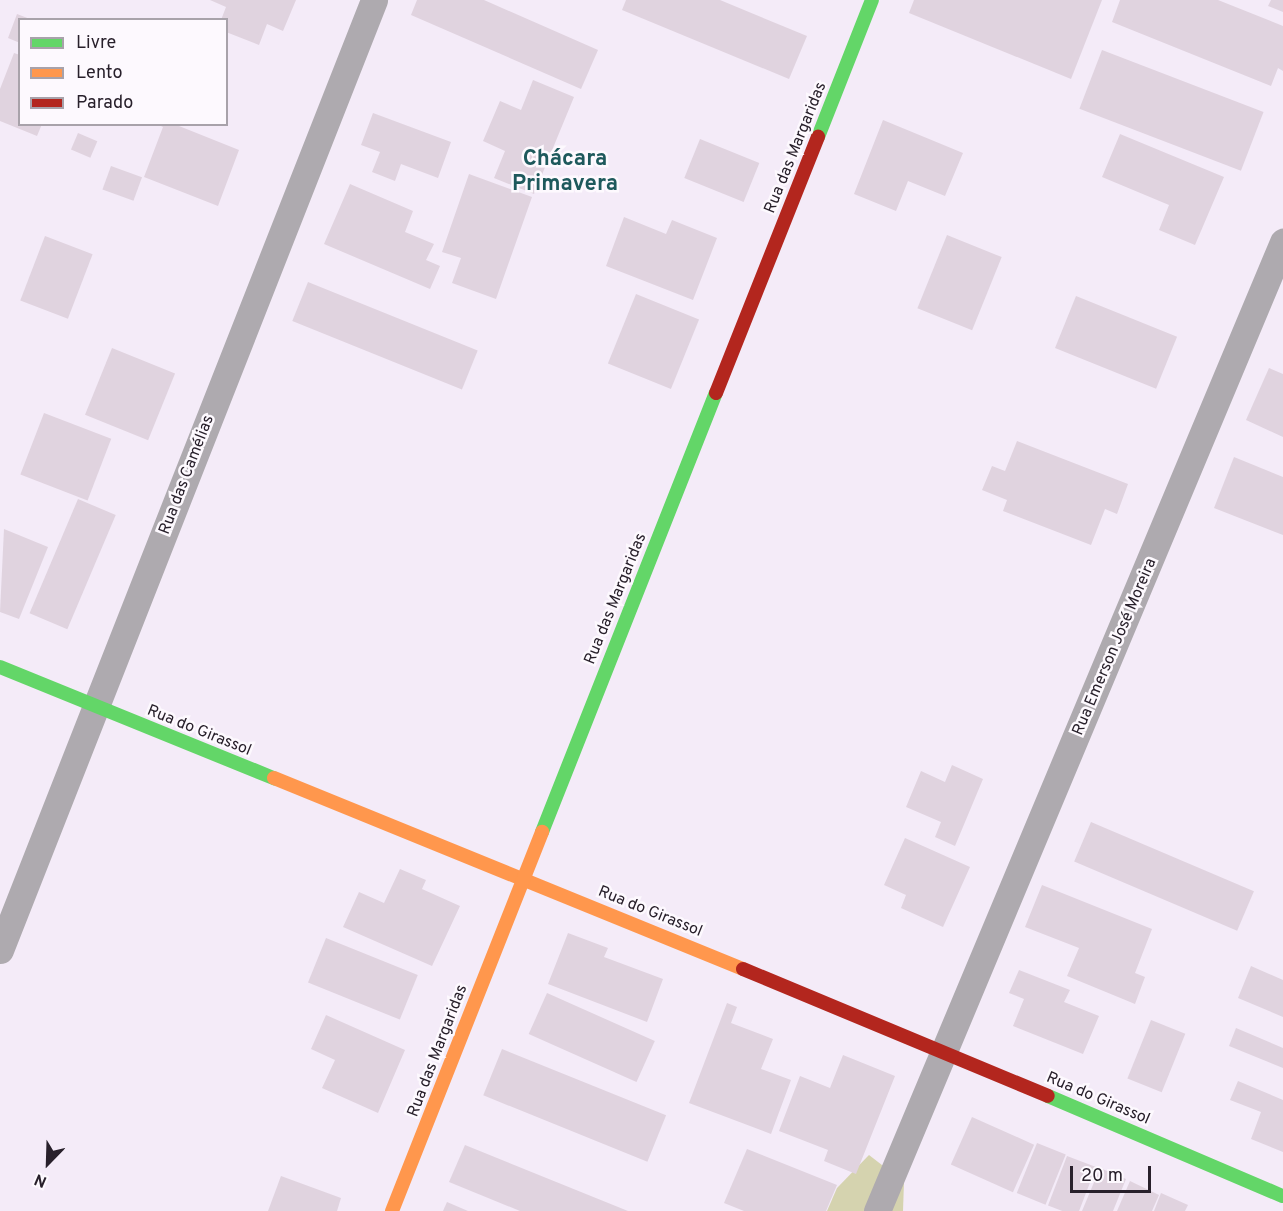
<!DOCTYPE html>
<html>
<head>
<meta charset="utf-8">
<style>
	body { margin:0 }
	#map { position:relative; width:1283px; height:1211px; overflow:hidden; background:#f4ebf8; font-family:Overpass,sans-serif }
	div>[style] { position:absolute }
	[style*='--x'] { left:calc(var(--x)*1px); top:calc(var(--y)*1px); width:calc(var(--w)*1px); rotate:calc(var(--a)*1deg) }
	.forest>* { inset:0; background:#d5d3af }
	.building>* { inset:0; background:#e0d3df; transform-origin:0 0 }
	.street>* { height:27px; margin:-13.5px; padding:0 13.5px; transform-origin:13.5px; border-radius:13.5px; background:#aeaaaf }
	.fast>* { height:14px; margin:-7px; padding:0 7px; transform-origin:7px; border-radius:7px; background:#63d668 }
	.slow>* { height:14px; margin:-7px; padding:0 7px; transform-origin:7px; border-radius:7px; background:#ff974d }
	.jam>* { height:14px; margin:-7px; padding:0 7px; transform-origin:7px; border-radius:7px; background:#b3261e }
	span { translate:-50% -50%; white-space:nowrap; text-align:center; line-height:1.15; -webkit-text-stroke:5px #fdf9fe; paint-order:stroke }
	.street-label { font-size:16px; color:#28202b }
	.district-label { font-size:22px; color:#1e595c; font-weight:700 }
	.legend { position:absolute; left:18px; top:18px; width:210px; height:108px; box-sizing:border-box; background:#fdf9fe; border:2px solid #a8a2aa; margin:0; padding:8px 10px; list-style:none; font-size:18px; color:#28202b }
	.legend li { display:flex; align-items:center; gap:12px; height:30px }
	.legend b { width:30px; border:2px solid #a8a2aa }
	.north { position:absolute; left:18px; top:1133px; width:60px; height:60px; -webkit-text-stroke:4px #fdf9fe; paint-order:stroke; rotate:203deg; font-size:16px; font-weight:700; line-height:24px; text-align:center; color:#28202b }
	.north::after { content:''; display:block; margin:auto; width:21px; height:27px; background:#28202b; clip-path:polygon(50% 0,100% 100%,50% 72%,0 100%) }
	.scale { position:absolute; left:1070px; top:1166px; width:81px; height:27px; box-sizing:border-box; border:3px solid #28202b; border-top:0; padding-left:8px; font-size:18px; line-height:21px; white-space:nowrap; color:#28202b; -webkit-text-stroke:4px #fdf9fe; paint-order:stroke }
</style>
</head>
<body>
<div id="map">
	<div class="forest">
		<i style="clip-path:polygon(869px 1155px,904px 1182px,903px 1211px,827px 1211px,837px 1188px)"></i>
	</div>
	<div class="building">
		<i style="clip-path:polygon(210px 0,296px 0,283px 31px,267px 24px,259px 45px,226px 32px,226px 20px,221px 20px,226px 7px)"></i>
		<i style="clip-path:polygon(417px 0,484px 0,598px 50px,581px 89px,411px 15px)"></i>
		<i style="clip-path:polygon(626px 0,720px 0,807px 36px,789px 79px,622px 10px)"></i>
		<i style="clip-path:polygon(914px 0,1102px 0,1071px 79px,909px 13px)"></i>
		<i style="clip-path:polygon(1120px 0,1218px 0,1283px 26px,1283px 71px,1278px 68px,1271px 86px,1112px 22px)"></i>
		<i style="clip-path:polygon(1271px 0,1283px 0,1283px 12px,1268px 6px)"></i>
		<i style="clip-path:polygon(17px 14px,30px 19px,20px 20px,20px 43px,8px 38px)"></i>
		<i style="left:1102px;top:50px;width:173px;height:63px;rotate:21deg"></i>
		<i style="clip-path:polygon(14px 53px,20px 55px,20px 124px,42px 124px,37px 136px,0 121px,0 89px)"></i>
		<i style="clip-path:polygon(533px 80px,574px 97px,534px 194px,494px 178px,505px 151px,483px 141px,500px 101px,521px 110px)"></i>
		<i style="clip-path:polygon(373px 113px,451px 142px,438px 178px,401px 164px,395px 181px,372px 172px,380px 152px,361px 145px)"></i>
		<i style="clip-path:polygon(883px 120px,963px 153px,945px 196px,908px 181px,896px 211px,854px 194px)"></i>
		<i style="clip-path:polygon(157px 124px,174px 124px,239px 150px,218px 206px,144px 177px,163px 127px)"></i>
		<i style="left:78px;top:133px;width:21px;height:18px;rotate:23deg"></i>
		<i style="clip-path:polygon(1120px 134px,1224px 177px,1195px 245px,1159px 230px,1169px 205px,1102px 177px)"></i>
		<i style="left:700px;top:139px;width:64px;height:42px;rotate:22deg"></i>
		<i style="left:111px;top:166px;width:33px;height:25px;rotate:20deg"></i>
		<i style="clip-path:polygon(469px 174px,532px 197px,496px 299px,452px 283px,461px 258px,442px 252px)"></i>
		<i style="clip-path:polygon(350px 184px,413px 211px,405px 232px,434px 244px,426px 260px,440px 266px,430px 289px,324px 244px)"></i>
		<i style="clip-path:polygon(624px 217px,666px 234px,672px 220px,717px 238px,693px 300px,606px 266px)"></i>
		<i style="left:947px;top:235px;width:59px;height:79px;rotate:22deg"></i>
		<i style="left:45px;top:236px;width:51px;height:69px;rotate:21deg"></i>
		<i style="left:308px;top:282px;width:183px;height:42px;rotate:22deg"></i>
		<i style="left:636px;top:294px;width:68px;height:75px;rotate:22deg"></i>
		<i style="left:1076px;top:296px;width:109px;height:56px;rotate:22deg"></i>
		<i style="left:112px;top:348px;width:68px;height:72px;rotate:22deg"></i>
		<i style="clip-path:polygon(1269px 368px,1283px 374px,1283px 437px,1246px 420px)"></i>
		<i style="left:44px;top:413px;width:72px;height:66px;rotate:21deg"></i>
		<i style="clip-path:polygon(1017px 441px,1128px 484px,1117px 514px,1105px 509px,1091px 545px,1003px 511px,1007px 500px,982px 490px,992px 466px,1005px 471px)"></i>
		<i style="clip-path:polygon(1234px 457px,1283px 477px,1283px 535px,1214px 508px)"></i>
		<i style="left:78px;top:499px;width:41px;height:124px;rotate:23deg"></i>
		<i style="clip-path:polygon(4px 529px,48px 547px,19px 619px,0 612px)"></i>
		<i style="clip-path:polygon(952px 765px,983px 779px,955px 846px,935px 837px,941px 822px,906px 807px,921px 771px,945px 782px)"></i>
		<i style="left:1091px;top:822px;width:177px;height:43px;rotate:23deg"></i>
		<i style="clip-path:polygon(905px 838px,970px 867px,943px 927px,901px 908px,906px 895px,884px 885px)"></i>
		<i style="clip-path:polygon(400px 869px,426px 880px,422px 889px,460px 906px,432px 966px,343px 927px,359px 892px,384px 903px)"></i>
		<i style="clip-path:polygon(1042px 885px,1152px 929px,1135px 973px,1145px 977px,1135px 1004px,1067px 976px,1079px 948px,1025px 927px)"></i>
		<i style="clip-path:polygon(568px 933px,608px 948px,604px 957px,663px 979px,647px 1022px,548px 984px)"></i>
		<i style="left:326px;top:938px;width:99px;height:48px;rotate:22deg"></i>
		<i style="clip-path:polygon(1251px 966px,1283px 980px,1283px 1017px,1238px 998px)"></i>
		<i style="clip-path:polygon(1019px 970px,1070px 990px,1064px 1002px,1099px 1016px,1083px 1054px,1013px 1026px,1024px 999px,1009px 993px)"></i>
		<i style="left:547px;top:993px;width:118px;height:45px;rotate:24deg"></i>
		<i style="clip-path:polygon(727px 1003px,737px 1007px,731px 1023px,773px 1039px,761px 1069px,791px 1080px,771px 1134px,689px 1103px)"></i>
		<i style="clip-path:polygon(326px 1015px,405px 1050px,378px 1113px,322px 1088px,335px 1060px,311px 1049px)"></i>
		<i style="left:1151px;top:1020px;width:37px;height:63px;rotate:22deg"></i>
		<i style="clip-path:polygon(1236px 1028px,1283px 1048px,1283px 1068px,1229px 1046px)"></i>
		<i style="left:502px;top:1049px;width:177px;height:50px;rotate:22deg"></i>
		<i style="clip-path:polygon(843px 1055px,895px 1076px,856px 1174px,824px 1161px,828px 1150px,779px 1131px,800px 1076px,830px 1088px)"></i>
		<i style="clip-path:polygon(1238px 1081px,1283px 1100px,1283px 1152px,1251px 1139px,1261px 1112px,1230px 1100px)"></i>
		<i style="left:972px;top:1117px;width:68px;height:52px;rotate:24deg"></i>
		<i style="left:1037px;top:1143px;width:31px;height:54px;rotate:22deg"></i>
		<i style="clip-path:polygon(465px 1145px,628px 1211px,520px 1211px,449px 1182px)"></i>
		<i style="clip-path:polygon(747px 1149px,837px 1185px,826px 1211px,744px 1211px,724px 1203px)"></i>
		<i style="left:1067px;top:1156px;width:31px;height:53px;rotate:21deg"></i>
		<i style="clip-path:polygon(1100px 1168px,1126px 1179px,1113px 1211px,1082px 1211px)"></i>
		<i style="clip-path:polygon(281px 1176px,341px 1198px,337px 1211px,268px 1211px)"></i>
		<i style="clip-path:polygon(1130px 1181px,1159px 1195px,1152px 1211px,1117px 1211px)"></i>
		<i style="clip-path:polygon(1161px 1193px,1188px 1205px,1185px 1211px,1154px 1211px)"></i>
		<i style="clip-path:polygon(447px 1202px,468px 1211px,443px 1211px)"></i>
	</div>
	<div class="street">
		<i style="--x:0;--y:950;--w:1021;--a:-68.51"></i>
		<i style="--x:877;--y:1211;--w:1051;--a:-67.27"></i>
	</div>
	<div class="fast">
		<i style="--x:818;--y:137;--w:147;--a:-68.5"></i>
		<i style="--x:0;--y:667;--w:296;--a:22.1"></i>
		<i style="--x:542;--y:832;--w:472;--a:-68.4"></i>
		<i style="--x:1048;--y:1096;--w:255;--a:23.1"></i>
	</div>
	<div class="slow">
		<i style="--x:274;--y:778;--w:506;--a:22.16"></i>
		<i style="--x:392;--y:1211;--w:408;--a:-68.4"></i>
	</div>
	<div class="jam">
		<i style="--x:716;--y:393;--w:276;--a:-68.3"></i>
		<i style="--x:743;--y:969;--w:330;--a:22.6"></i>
	</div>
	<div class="street-label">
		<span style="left:796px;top:148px;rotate:-68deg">Rua das Margaridas</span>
		<span style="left:187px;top:475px;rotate:-69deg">Rua das Camélias</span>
		<span style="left:616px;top:599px;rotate:-68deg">Rua das Margaridas</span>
		<span style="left:1115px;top:647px;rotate:-67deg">Rua Emerson José Moreira</span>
		<span style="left:199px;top:731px;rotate:22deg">Rua do Girassol</span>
		<span style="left:650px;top:912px;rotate:22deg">Rua do Girassol</span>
		<span style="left:438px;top:1051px;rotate:-69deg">Rua das Margaridas</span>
		<span style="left:1098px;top:1099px;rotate:23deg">Rua do Girassol</span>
	</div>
	<div class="district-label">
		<span style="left:565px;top:172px">Chácara<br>Primavera</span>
	</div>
	<ul class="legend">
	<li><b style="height:8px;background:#63d668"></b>Livre</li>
	<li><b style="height:8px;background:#ff974d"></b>Lento</li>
	<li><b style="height:8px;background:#b3261e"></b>Parado</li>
	</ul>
	<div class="north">N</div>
	<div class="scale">20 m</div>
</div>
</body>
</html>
